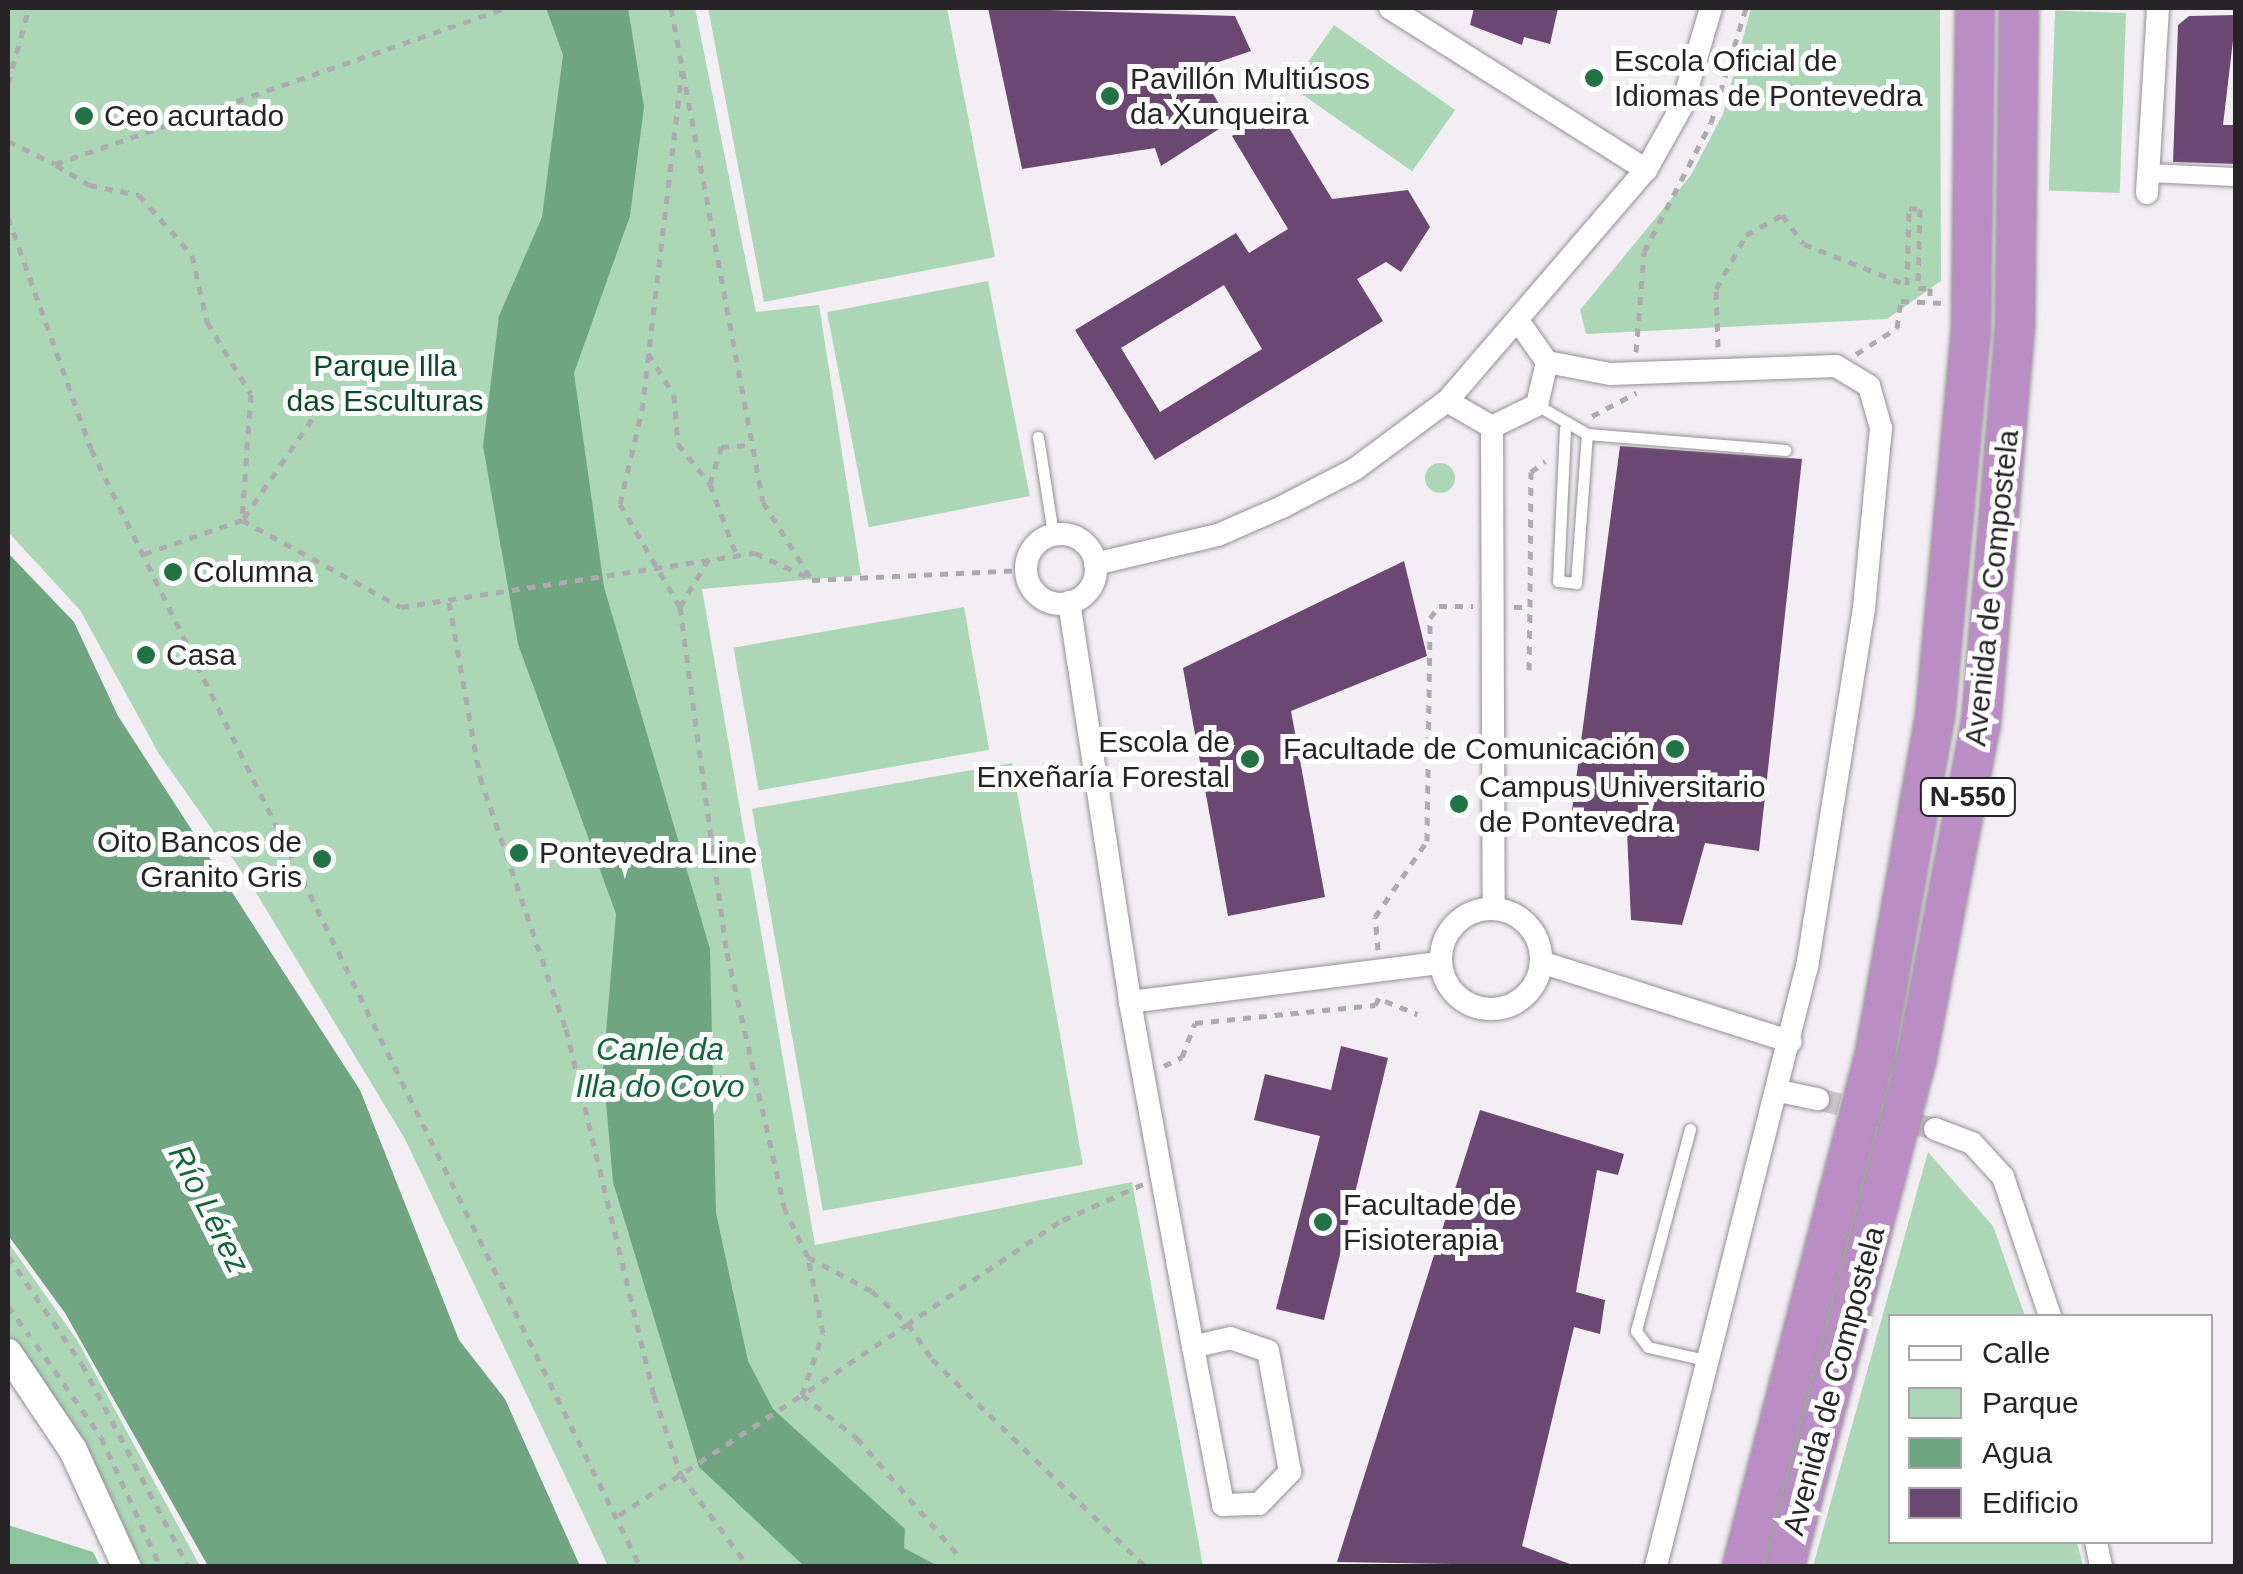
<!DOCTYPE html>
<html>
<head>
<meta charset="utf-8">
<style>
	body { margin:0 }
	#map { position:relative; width:2243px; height:1574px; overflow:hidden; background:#f2eef4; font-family:Arial,sans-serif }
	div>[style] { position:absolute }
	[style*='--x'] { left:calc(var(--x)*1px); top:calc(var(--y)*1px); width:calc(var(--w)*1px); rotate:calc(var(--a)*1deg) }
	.green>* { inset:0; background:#abd7b7; transform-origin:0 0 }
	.round { border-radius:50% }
	.forest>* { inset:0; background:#8ec49e }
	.water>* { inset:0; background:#70a581 }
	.building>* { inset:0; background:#6a4872 }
	.minor-tunnel>* { height:22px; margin-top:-11px; transform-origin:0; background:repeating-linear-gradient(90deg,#c9c6cb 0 22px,transparent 0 33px) }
	.path>* { height:5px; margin-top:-2.5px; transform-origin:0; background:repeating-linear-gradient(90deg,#aeabb0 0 8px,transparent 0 16px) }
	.roads { filter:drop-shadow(0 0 2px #949095) drop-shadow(0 0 2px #949095) }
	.service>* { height:11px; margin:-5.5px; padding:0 5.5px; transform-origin:5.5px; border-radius:5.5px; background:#fff }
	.pedestrian>* { height:18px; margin:-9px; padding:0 9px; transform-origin:9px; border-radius:9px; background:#fff }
	.minor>* { height:22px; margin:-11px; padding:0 11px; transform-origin:11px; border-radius:11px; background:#fff }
	.minor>.ring { margin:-11px; padding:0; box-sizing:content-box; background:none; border:22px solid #fff; border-radius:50% }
	.tertiary>* { height:28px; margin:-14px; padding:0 14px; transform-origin:14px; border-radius:14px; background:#fff }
	.trunk>* { height:38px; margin:-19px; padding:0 19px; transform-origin:19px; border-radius:19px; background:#ba8ec4 }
	.dots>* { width:28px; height:28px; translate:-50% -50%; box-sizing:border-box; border:5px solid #fff; border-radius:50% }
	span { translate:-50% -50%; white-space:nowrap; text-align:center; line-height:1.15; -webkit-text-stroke:10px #fff; paint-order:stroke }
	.shield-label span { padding:2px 8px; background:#fff; border:2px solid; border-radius:8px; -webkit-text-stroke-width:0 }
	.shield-label { font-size:28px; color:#262426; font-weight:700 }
	.poi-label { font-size:30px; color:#262426 }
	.left { translate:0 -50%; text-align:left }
	.right { translate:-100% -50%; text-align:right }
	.park-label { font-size:30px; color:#0a4a28 }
	.street-label { font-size:30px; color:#262426 }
	.water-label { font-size:32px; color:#106638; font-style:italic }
	.frame { position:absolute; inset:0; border:10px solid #262426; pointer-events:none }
	.legend { position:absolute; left:1888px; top:1314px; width:325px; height:230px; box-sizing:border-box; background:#fff; border:2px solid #a8a7a8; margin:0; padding:12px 18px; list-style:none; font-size:30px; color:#262426 }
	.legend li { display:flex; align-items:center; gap:20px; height:50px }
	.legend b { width:50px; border:2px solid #a8a7a8 }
</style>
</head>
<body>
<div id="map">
	<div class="green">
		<i style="clip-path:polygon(8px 8px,695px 8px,756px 312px,819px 305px,861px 575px,702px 589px,815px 1245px,1132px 1182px,1203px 1566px,608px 1566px,405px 1139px,252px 886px,159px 754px,80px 610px,8px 532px)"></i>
		<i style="clip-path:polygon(708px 8px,947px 8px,995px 257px,764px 302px)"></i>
		<i style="clip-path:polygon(1751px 8px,1940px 8px,1941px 281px,1887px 319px,1586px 334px,1580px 310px,1691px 175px,1723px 114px)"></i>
		<i style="left:2126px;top:13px;width:180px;height:71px;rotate:92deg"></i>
		<i style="left:1334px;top:25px;width:148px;height:75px;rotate:35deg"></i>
		<i style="left:988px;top:281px;width:219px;height:164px;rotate:79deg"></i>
		<i class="round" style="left:1425px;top:463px;width:30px;height:30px"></i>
		<i style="left:964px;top:607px;width:145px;height:234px;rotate:80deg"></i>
		<i style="left:1012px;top:763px;width:408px;height:264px;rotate:80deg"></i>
		<i style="clip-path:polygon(1928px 1152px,1993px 1226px,2025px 1316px,1890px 1316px,1890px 1542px,2077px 1542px,2083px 1566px,1813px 1566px)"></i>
		<i style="clip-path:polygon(8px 1242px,77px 1340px,200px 1566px,143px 1566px,83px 1448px,8px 1342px)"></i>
	</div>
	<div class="forest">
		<i style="clip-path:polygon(8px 1525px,93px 1552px,100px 1566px,8px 1566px)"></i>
	</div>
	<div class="water">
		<i style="clip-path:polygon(546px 8px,628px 8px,644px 107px,630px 216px,574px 373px,604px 587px,710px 949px,716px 1213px,748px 1361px,773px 1409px,905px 1529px,904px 1548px,938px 1566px,804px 1566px,699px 1467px,613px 1182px,603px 1068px,616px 914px,518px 644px,483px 446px,499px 316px,542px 217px,563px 55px)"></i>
		<i style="clip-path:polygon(8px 553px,74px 622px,118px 716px,360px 1090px,459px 1340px,505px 1399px,580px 1566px,208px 1566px,65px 1313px,8px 1235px)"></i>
	</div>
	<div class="building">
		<i style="clip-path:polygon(988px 8px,1235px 16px,1251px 51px,1198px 69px,1230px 122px,1161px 166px,1155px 148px,1022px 169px)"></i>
		<i style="clip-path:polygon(1474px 8px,1558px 8px,1550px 44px,1524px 37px,1522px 45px,1470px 25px)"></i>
		<i style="clip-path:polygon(2236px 15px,2223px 125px,2236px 125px,2236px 164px,2173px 162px,2178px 25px,2189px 16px)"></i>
		<i style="clip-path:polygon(evenodd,1277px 108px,1332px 199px,1408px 190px,1430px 227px,1401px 272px,1386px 262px,1357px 279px,1383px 321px,1155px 460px,1075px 330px,1236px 233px,1249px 253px,1288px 229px,1232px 136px,1277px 108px,1224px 285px,1262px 349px,1160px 412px,1121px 348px,1224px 285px)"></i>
		<i style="clip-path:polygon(1620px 446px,1802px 459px,1759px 851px,1705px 843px,1682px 925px,1631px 920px,1627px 832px,1569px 833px)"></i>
		<i style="clip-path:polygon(1404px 561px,1427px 656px,1291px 711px,1325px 897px,1228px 916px,1183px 668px)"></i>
		<i style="clip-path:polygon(1341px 1046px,1388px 1058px,1324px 1320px,1276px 1309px,1320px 1136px,1254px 1120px,1265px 1074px,1331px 1090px)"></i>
		<i style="clip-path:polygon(1480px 1110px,1624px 1154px,1618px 1175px,1597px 1170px,1576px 1292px,1605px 1300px,1600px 1334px,1574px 1327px,1522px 1546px,1575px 1566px,1337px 1562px)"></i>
	</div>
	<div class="minor-tunnel">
		<i style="--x:1818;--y:1099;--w:121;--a:14.4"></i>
	</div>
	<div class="path">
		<i style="--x:671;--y:8;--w:502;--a:79.45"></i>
		<i style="--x:763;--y:502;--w:92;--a:57.9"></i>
		<i style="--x:812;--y:580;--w:214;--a:-2.7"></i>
		<i style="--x:8;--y:84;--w:79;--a:-74.6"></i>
		<i style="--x:8;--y:141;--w:52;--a:26.1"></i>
		<i style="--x:55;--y:164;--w:476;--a:-19.1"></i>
		<i style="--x:56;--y:165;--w:39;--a:31"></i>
		<i style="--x:89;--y:185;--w:51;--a:11.3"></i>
		<i style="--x:139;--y:195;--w:80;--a:48.5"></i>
		<i style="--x:192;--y:255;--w:69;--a:77.4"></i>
		<i style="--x:207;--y:322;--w:84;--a:58.6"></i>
		<i style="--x:251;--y:394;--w:126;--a:94.1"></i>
		<i style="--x:8;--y:217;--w:246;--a:70.3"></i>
		<i style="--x:91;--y:449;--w:1245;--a:63.83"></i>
		<i style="--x:1718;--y:347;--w:58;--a:-92"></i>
		<i style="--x:1716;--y:289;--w:62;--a:-60.9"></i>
		<i style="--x:1746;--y:235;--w:41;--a:-29.1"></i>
		<i style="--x:1782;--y:215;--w:36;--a:53"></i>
		<i style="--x:1804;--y:244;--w:111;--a:21.7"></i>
		<i style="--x:1907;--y:285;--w:77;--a:-88.5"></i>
		<i style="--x:1909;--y:208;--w:11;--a:5"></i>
		<i style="--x:1920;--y:209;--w:79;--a:91.5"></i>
		<i style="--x:1918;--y:288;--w:12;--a:0"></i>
		<i style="--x:1930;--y:288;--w:14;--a:90"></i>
		<i style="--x:1636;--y:352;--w:100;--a:-85.4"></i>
		<i style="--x:1644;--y:252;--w:145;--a:-62.6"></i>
		<i style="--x:1711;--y:123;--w:120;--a:-73.1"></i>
		<i style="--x:648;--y:353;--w:49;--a:58.2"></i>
		<i style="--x:674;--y:395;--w:49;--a:85.3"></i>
		<i style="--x:678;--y:444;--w:51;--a:51.3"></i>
		<i style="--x:710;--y:484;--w:75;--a:69.6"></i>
		<i style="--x:1856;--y:354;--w:49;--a:-32.4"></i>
		<i style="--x:1897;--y:328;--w:27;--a:-82"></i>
		<i style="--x:1901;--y:301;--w:41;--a:2.8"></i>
		<i style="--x:1592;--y:416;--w:50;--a:-27.6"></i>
		<i style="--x:710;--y:484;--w:39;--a:-73"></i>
		<i style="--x:721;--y:447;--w:32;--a:-4"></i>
		<i style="--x:244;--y:518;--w:155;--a:-55.5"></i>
		<i style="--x:144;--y:554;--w:104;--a:-19.1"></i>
		<i style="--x:242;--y:520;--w:181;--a:28.7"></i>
		<i style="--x:401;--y:607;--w:358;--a:-8.7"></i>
		<i style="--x:755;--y:553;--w:63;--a:24.5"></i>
		<i style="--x:449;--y:602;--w:178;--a:80"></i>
		<i style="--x:480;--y:777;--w:266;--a:71.2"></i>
		<i style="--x:566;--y:1029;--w:376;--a:76.5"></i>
		<i style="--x:654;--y:1395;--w:84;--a:71.4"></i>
		<i style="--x:681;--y:1475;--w:113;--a:53.6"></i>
		<i style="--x:680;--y:607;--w:119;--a:-120.2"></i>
		<i style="--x:620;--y:504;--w:97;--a:-76.8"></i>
		<i style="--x:642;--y:410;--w:342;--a:-83.3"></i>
		<i style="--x:1514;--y:607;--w:16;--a:0"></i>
		<i style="--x:1530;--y:607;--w:135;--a:-89.6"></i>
		<i style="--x:1531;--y:472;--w:18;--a:-38"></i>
		<i style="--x:1529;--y:670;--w:63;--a:-89.1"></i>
		<i style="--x:1378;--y:950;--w:33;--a:-95"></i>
		<i style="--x:1375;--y:917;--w:92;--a:-55.6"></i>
		<i style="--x:1427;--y:841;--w:223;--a:-89.2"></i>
		<i style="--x:1430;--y:618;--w:15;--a:-53"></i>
		<i style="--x:1439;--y:606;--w:34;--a:0"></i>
		<i style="--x:1385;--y:1001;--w:35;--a:22"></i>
		<i style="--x:1164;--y:1066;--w:20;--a:-27"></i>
		<i style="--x:1182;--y:1057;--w:36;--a:-69"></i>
		<i style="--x:1195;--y:1023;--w:181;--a:-5.7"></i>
		<i style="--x:1375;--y:1005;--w:16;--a:-60"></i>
		<i style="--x:1143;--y:1184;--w:92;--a:155.7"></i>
		<i style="--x:1059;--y:1222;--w:182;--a:146"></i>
		<i style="--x:908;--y:1324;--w:42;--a:55.6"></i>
		<i style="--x:932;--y:1359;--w:297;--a:44.2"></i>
		<i style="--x:8;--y:1256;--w:131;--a:55.6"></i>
		<i style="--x:82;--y:1364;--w:228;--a:62.3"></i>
		<i style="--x:808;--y:1257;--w:72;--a:28"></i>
		<i style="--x:872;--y:1291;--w:49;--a:42.5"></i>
		<i style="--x:908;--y:1324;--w:128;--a:146.2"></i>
		<i style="--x:802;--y:1395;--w:70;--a:38"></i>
		<i style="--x:857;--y:1438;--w:155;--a:49.2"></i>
		<i style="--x:8;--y:1306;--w:37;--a:54"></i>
		<i style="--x:36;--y:1344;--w:113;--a:55"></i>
		<i style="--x:101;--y:1437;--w:142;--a:65.4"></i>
		<i style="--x:619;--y:1515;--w:219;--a:-33.3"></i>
		<i style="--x:802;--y:1395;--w:65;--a:-71.3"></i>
		<i style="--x:823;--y:1333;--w:77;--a:-101.2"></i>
		<i style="--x:808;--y:1257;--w:52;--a:-116.1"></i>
		<i style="--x:785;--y:1210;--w:269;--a:-102.7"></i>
		<i style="--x:726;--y:948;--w:344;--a:-97.7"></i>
		<i style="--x:680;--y:607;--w:57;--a:-59.4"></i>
	</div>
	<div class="roads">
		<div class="service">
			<i style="--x:1537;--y:405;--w:58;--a:30.1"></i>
			<i style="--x:1587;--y:434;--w:199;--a:4.6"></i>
			<i style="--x:1565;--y:428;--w:153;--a:92.6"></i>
			<i style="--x:1558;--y:581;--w:18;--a:6"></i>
			<i style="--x:1576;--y:583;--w:149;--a:-85.8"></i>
			<i style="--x:1038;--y:437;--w:98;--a:81.2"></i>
			<i style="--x:1690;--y:1129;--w:209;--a:105"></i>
			<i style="--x:1636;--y:1331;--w:20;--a:53"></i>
			<i style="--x:1648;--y:1347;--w:64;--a:12.7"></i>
		</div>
		<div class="pedestrian">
			<i style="--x:2148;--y:173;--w:88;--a:2.6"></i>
		</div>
		<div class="minor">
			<i style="--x:1390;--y:8;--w:303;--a:32.3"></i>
			<i style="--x:2147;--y:193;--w:185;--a:-86.6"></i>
			<i style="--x:1547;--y:362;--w:64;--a:10.8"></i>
			<i style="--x:1610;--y:374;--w:226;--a:-2"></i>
			<i style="--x:1836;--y:366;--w:39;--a:31"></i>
			<i style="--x:1869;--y:386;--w:44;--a:74.1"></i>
			<i style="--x:1881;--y:428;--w:181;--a:95.4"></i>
			<i style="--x:1864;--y:608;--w:363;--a:99"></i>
			<i style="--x:1807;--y:966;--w:619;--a:104.13"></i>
			<i style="--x:1447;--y:401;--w:52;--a:30"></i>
			<i style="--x:1492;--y:427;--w:50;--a:-26.1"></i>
			<i style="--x:1537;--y:405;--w:44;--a:-76.9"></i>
			<i style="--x:1547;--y:362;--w:49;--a:-125"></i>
			<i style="--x:1492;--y:427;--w:482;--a:89.8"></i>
			<i class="ring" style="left:1026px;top:534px;width:48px;height:48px"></i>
			<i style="--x:1095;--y:564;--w:126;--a:-13.3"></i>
			<i style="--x:1218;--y:535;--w:70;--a:-23.6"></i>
			<i style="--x:1282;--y:507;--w:82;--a:-27.5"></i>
			<i style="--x:1355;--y:469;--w:114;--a:-36.5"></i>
			<i style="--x:1447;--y:401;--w:305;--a:-49.3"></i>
			<i style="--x:1646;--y:170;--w:73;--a:-60.6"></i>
			<i style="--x:1682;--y:106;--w:102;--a:-73.5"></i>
			<i style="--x:1069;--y:602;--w:405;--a:81.3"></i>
			<i style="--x:1130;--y:1002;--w:174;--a:79.7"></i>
			<i style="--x:1161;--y:1173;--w:177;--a:79.6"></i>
			<i style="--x:1193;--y:1347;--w:161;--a:79.2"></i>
			<i style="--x:1223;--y:1505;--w:36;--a:-2"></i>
			<i style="--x:1259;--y:1504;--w:45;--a:-45.9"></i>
			<i style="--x:1290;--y:1472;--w:123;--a:-100.3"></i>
			<i style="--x:1268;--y:1351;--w:39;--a:-161"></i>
			<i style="--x:1231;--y:1338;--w:39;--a:167"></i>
			<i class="ring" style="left:1441px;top:909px;width:78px;height:78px"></i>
			<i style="--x:1541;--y:962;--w:262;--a:17.7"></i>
			<i style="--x:1130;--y:1002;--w:312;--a:-7.2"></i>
			<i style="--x:1779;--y:1091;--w:40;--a:12"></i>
			<i style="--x:1935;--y:1129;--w:40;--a:21"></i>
			<i style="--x:1972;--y:1143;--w:46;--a:47.6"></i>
			<i style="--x:2003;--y:1177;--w:147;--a:71.3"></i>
			<i style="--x:2096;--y:1542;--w:25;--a:78"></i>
		</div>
		<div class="tertiary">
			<i style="--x:8;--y:1353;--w:117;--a:56.2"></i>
			<i style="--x:73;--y:1450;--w:128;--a:65.4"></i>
		</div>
		<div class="trunk">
			<i style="--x:1742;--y:1566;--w:530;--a:-75.47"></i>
			<i style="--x:1875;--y:1053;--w:341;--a:-79.9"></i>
			<i style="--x:1935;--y:717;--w:388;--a:-84.7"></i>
			<i style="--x:1971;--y:331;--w:323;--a:-89.3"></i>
			<i style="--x:1785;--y:1566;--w:526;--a:-75.46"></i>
			<i style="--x:1917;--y:1057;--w:340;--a:-79.2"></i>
			<i style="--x:1981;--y:723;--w:399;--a:-85.1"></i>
			<i style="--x:2015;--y:325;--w:317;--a:-89.3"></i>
		</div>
	</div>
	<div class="dots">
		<i style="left:1594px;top:78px;background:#227344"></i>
		<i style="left:1110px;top:96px;background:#227344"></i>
		<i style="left:84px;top:116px;background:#227344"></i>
		<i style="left:173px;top:572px;background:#227344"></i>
		<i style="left:146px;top:655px;background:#227344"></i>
		<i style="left:1675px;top:749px;background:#227344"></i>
		<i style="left:1250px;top:759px;background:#227344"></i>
		<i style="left:1459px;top:804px;background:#227344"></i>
		<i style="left:519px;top:853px;background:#227344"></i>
		<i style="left:322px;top:859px;background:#227344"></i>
		<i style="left:1323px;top:1222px;background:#227344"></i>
	</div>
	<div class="shield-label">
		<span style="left:1968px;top:797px">N-550</span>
	</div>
	<div class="poi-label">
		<span class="left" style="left:1614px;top:78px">Escola Oficial de<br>Idiomas de Pontevedra</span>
		<span class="left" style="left:1130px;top:96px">Pavillón Multiúsos<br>da Xunqueira</span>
		<span class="left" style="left:104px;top:116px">Ceo acurtado</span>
		<span class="left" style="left:193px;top:572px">Columna</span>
		<span class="left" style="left:166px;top:655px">Casa</span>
		<span class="right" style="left:1230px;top:759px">Escola de<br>Enxeñaría Forestal</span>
		<span class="right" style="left:1655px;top:749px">Facultade de Comunicación</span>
		<span class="left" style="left:1479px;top:804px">Campus Universitario<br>de Pontevedra</span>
		<span class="right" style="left:302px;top:859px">Oito Bancos de<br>Granito Gris</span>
		<span class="left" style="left:539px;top:853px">Pontevedra Line</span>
		<span class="left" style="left:1343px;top:1222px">Facultade de<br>Fisioterapia</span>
	</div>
	<div class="park-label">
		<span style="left:385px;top:383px">Parque Illa<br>das Esculturas</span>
	</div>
	<div class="street-label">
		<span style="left:1992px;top:588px;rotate:-84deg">Avenida de Compostela</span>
		<span style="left:1834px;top:1381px;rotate:-75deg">Avenida de Compostela</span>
	</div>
	<div class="water-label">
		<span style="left:660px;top:1068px">Canle da<br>Illa do Covo</span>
		<span style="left:209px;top:1209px;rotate:63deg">Río Lérez</span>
	</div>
	<div class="frame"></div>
	<ul class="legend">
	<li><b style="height:12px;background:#fff"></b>Calle</li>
	<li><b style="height:28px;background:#abd7b7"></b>Parque</li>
	<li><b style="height:28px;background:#70a581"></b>Agua</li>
	<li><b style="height:28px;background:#6a4872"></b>Edificio</li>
	</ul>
</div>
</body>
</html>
